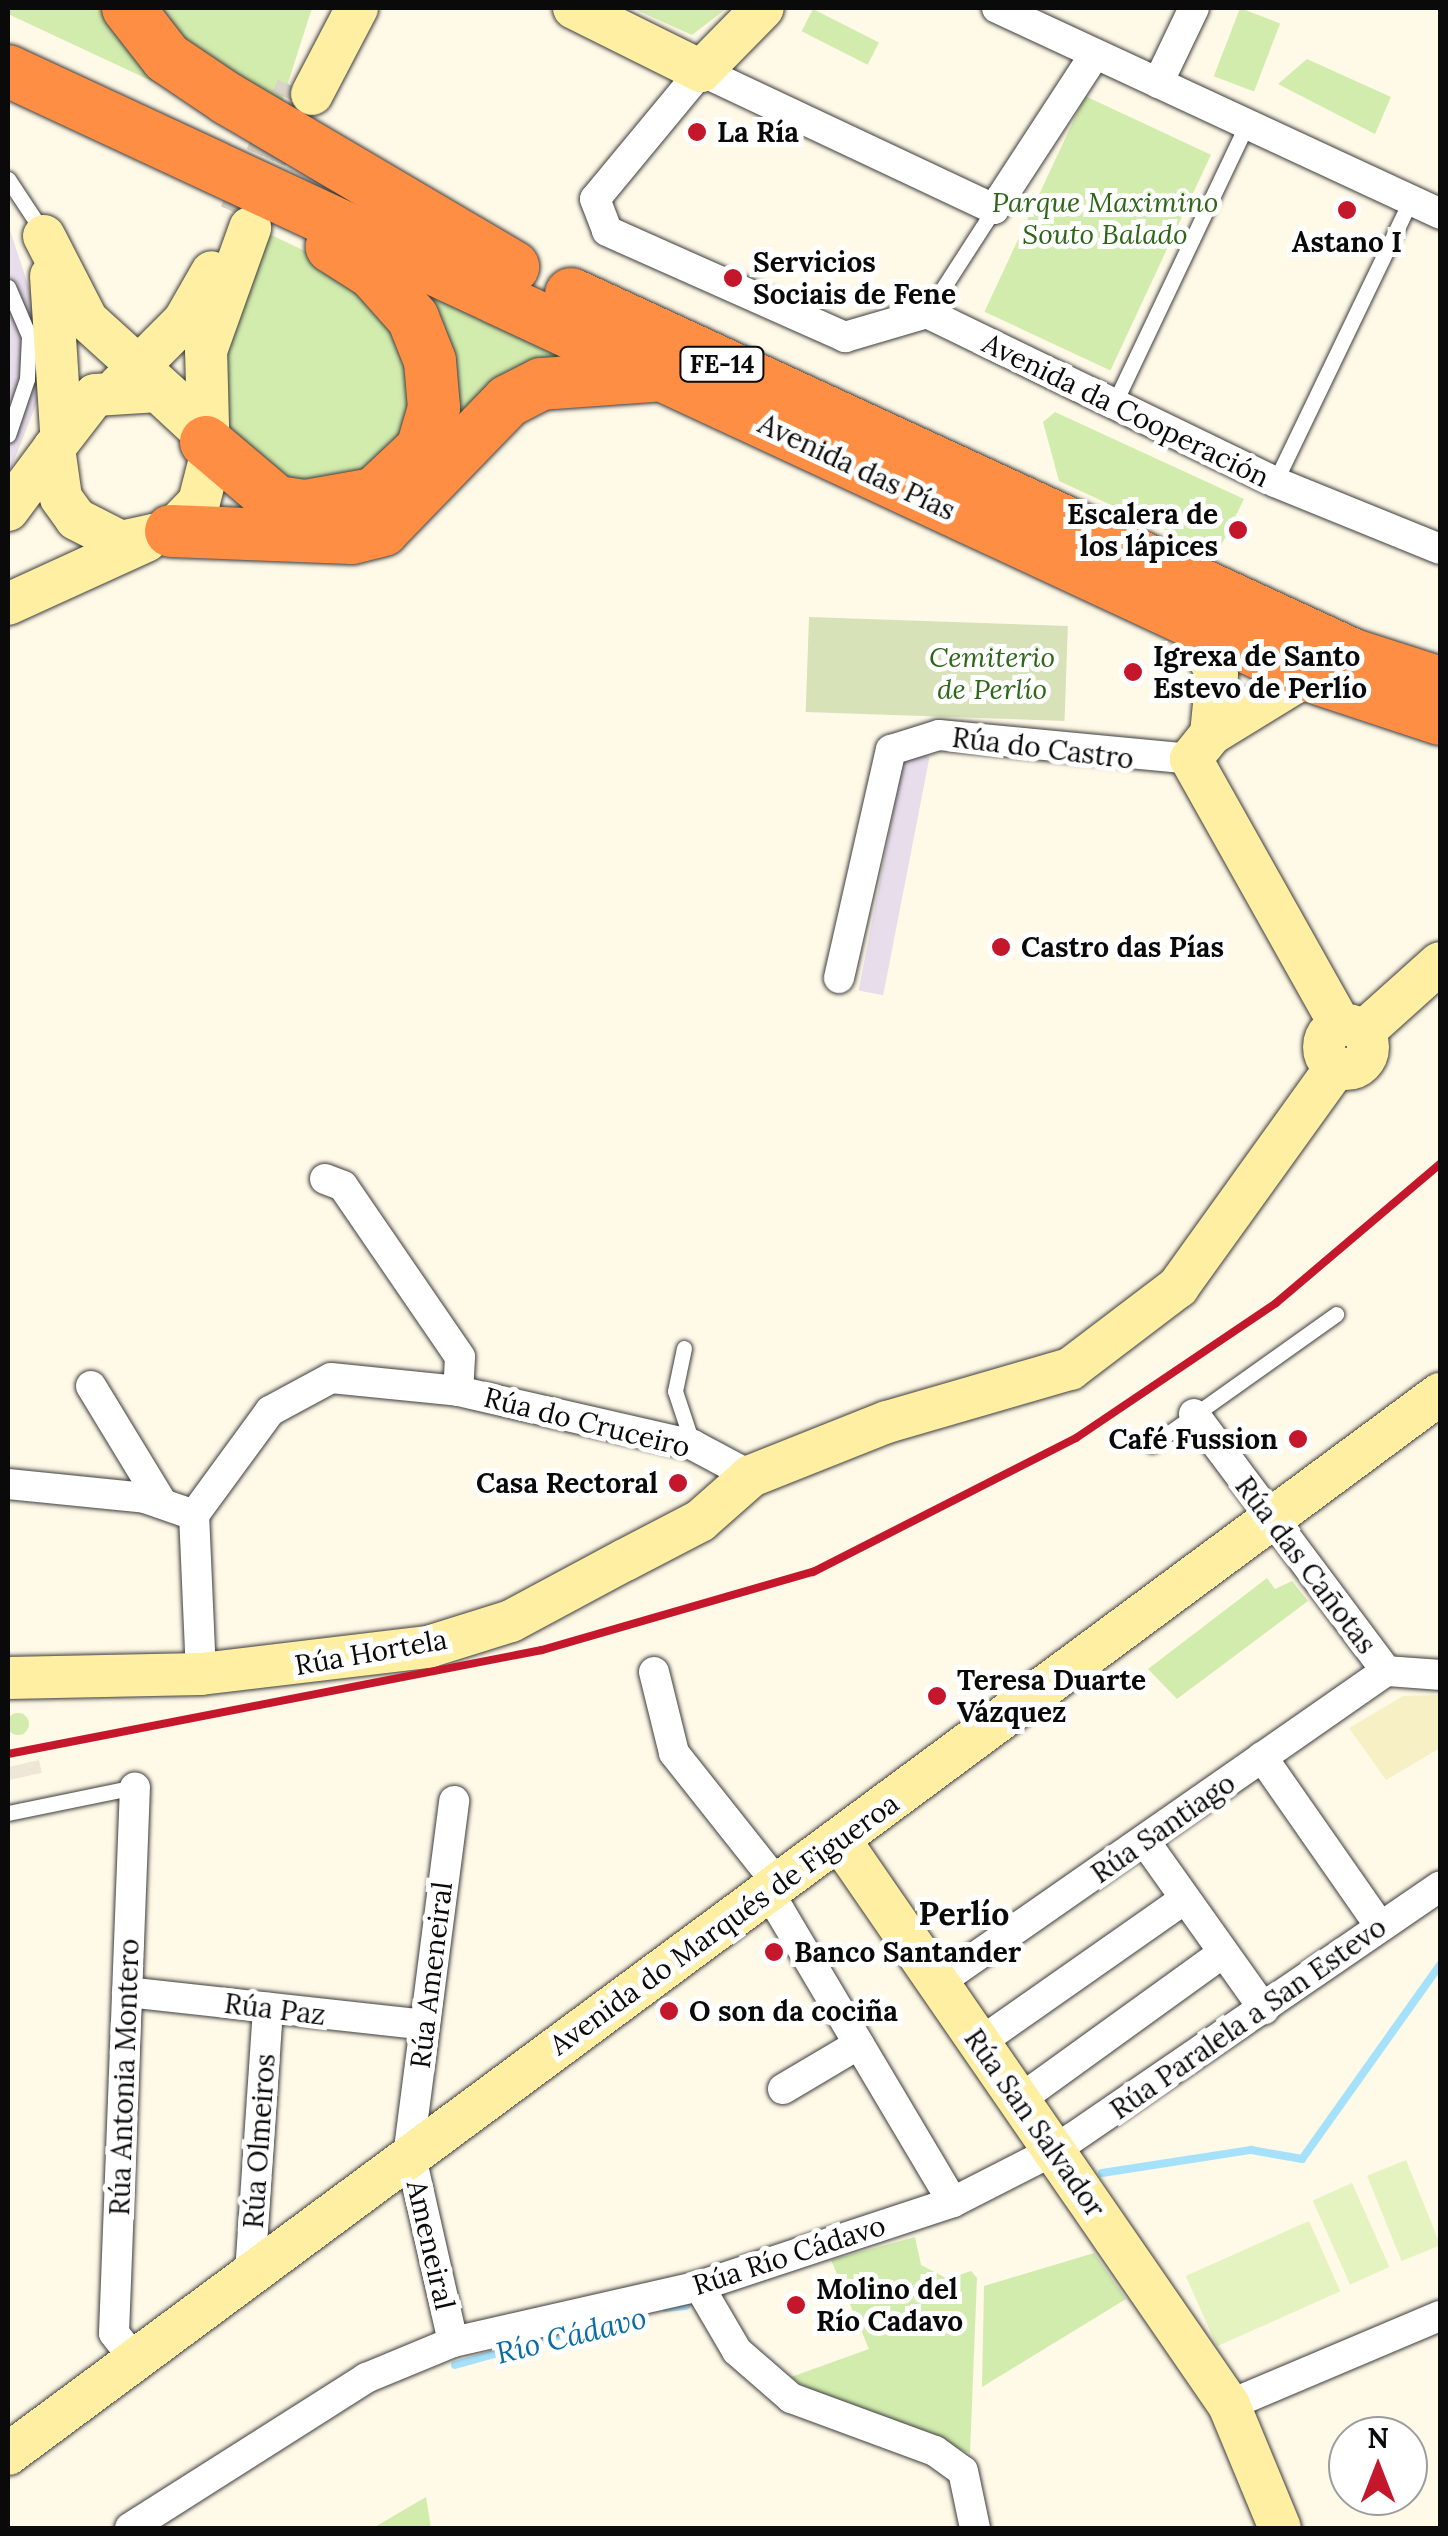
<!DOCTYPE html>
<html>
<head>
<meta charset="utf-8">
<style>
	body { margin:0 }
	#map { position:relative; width:1448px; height:2536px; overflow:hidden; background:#fff9e7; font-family:Lora,serif }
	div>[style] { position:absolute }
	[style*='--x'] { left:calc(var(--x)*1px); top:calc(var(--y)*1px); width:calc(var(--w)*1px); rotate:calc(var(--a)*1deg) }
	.industrial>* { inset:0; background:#e8ddeb; transform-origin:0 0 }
	.farmland>* { inset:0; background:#f7f0c5 }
	.green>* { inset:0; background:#d2ecae; transform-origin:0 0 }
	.round { border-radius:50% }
	.cemetery>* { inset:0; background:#d7e2b8; transform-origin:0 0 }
	.pitch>* { inset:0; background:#e5f3c0; transform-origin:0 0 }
	.plaza>* { inset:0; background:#eee7d7; transform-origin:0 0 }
	.stream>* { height:8px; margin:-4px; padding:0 4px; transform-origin:4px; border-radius:4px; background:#a6e1fc }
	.secondary-tunnel>* { height:42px; margin-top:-21px; transform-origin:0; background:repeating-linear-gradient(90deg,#dad5c6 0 42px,transparent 0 63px) }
	.roads { filter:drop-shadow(0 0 2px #3d3d3d) drop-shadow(0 0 2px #3d3d3d) }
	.lane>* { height:15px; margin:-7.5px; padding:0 7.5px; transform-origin:7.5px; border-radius:7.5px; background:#fff }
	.street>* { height:30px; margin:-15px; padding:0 15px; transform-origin:15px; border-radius:15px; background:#fff }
	.secondary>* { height:42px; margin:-21px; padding:0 21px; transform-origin:21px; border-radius:21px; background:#ffefa2 }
	.secondary>.ring { margin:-21px; padding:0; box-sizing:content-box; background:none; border:42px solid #ffefa2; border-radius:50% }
	.highway>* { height:52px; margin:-26px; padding:0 26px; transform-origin:26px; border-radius:26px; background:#ff8e45 }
	.rail>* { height:8px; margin:-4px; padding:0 4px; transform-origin:4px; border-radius:4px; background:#c5172b }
	.dots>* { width:28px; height:28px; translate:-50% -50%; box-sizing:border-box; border:5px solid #fff; border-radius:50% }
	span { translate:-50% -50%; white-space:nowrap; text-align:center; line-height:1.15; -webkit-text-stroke:10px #fff; paint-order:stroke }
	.shield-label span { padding:2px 8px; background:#fff; border:2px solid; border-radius:8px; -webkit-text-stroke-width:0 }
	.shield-label { font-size:25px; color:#0a0a0a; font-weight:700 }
	.poi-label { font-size:28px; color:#0a0a0a; font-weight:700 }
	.left { translate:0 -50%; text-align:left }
	.right { translate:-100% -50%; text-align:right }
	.park-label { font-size:28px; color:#2c6616; font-style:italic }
	.street-label { font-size:28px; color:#0a0a0a }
	.water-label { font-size:30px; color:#0a6ba5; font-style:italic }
	.quarter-label { font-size:32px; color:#0a0a0a; font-weight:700 }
	.frame { position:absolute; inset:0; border:10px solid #0a0a0a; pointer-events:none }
	.north { position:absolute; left:1328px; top:2416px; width:100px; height:100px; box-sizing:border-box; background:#fff; border:2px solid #9d9d9d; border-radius:50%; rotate:0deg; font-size:28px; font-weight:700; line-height:40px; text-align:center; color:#0a0a0a }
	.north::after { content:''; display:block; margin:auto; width:35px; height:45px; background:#c5172b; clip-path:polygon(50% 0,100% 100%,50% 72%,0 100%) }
</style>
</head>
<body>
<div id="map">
	<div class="industrial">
		<i style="clip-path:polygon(8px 224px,53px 361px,8px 476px)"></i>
		<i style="left:905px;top:752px;width:25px;height:243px;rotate:11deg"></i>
	</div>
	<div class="farmland">
		<i style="clip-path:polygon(1440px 1695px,1440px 1748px,1386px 1780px,1349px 1728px,1403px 1696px)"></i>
	</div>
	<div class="green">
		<i style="clip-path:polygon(8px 8px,109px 8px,205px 106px,8px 14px)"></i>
		<i style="clip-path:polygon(143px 8px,312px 8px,278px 114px)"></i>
		<i style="clip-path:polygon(632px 8px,727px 8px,692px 35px)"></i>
		<i style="left:1240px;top:8px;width:43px;height:73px;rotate:21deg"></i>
		<i style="left:813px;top:9px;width:74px;height:25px;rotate:27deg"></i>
		<i style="clip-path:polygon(1307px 59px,1391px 97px,1375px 134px,1278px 84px)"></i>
		<i style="left:1085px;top:96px;width:139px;height:238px;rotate:25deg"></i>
		<i style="clip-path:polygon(261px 230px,311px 254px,393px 324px,417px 405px,376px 476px,298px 493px,230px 440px,217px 398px,232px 290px)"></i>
		<i style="clip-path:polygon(398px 272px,578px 357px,465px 416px,450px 408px)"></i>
		<i style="clip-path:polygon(1055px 412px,1244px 499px,1217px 554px,1059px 481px,1043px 422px)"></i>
		<i style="clip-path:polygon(1267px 1578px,1275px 1589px,1292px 1581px,1308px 1601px,1177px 1699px,1148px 1669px)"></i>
		<i class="round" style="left:7px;top:1713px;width:22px;height:22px"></i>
		<i style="clip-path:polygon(915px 2237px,921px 2265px,948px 2279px,971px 2271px,977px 2278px,970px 2453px,829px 2405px,791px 2377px,869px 2349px,831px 2260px)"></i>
		<i style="clip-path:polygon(1094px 2253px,1126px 2299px,982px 2387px,984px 2286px)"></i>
		<i style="clip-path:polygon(426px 2497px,431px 2528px,373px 2528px)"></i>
	</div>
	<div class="cemetery">
		<i style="left:809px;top:617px;width:259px;height:95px;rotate:2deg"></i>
	</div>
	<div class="pitch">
		<i style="left:1406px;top:2160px;width:92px;height:42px;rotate:68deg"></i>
		<i style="left:1352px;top:2183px;width:92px;height:43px;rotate:66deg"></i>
		<i style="left:1309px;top:2221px;width:77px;height:135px;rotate:66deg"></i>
	</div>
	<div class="plaza">
		<i style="left:39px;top:1760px;width:13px;height:32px;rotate:77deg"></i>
	</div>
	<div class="stream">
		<i style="--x:1102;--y:2173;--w:151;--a:-8.8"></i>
		<i style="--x:1251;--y:2150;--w:52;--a:10"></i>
		<i style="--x:1302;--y:2159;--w:238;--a:-54.6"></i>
		<i style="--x:666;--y:2308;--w:20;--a:-6"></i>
		<i style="--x:455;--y:2365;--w:155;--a:-15.7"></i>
	</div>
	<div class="secondary-tunnel">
		<i style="--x:240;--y:215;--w:139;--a:-65.8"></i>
	</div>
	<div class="roads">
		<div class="lane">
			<i style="--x:8;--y:179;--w:64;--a:56.6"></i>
			<i style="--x:8;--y:287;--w:53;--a:66.8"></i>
			<i style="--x:29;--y:336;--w:43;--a:92.7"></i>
			<i style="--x:27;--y:379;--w:59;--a:108.7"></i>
			<i style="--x:927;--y:313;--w:124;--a:-57.2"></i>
			<i style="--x:1114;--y:404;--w:310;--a:-64.6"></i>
			<i style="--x:1275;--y:482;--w:313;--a:-64.3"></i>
			<i style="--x:684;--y:1348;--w:44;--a:101.8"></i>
			<i style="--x:675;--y:1391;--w:57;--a:71.6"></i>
			<i style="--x:1152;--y:1445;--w:226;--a:-35.4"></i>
			<i style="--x:8;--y:1813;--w:130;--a:-11.6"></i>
		</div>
		<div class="street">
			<i style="--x:997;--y:8;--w:489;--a:24.9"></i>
			<i style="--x:1095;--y:54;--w:185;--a:123.1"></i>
			<i style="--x:994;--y:209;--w:324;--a:-154.8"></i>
			<i style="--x:701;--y:71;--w:166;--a:129.6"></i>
			<i style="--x:595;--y:199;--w:34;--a:69"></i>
			<i style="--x:607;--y:231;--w:261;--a:24"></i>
			<i style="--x:845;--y:337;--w:85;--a:-16.3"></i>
			<i style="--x:927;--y:313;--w:387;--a:25.9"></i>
			<i style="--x:1275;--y:482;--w:178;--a:22.1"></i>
			<i style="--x:1158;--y:83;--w:83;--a:-64.4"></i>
			<i style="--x:839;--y:978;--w:234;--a:-77.2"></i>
			<i style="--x:891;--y:750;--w:50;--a:-17.4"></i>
			<i style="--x:939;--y:735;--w:253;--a:5.4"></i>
			<i style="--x:325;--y:1179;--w:19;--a:21"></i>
			<i style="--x:343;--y:1186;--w:207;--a:55.6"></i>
			<i style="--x:460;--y:1357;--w:34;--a:93"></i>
			<i style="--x:91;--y:1386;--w:135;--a:58.7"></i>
			<i style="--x:1194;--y:1414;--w:321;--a:53.2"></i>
			<i style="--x:1386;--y:1671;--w:54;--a:4.2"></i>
			<i style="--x:8;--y:1484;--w:138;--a:5.8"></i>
			<i style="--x:145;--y:1498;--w:52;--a:19.1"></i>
			<i style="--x:654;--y:1672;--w:83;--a:76.1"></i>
			<i style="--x:674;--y:1753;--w:172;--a:51.6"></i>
			<i style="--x:201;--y:1674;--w:159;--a:-92.5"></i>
			<i style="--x:194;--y:1515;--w:129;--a:-53.8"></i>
			<i style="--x:270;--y:1411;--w:69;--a:-28.4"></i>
			<i style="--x:331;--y:1378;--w:128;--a:5.8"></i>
			<i style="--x:458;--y:1391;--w:241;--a:12.9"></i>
			<i style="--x:693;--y:1445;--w:66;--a:28.1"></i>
			<i style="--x:1262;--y:1757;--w:206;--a:55.1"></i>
			<i style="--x:1146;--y:1843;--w:204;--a:54.6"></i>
			<i style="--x:771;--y:1896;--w:356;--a:59.3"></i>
			<i style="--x:938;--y:1983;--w:546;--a:-34.85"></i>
			<i style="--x:127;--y:1992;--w:299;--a:6.3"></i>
			<i style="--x:979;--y:2043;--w:251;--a:-35"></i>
			<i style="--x:783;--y:2089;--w:88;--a:-30.6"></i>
			<i style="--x:1019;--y:2100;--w:251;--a:-35.8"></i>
			<i style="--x:250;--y:2273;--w:266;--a:-86.1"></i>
			<i style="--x:699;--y:2286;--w:75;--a:59.7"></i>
			<i style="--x:737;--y:2351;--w:72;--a:41"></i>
			<i style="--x:791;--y:2398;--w:153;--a:20.2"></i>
			<i style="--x:935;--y:2451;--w:34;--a:36"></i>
			<i style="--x:963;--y:2471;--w:58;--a:78.1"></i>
			<i style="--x:453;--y:2342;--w:198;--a:-102.8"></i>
			<i style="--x:409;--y:2149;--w:351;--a:-82.6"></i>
			<i style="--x:135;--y:2360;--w:34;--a:-128"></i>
			<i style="--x:114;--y:2333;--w:546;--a:-87.8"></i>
			<i style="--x:1229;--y:2405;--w:229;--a:-22.9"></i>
			<i style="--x:130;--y:2528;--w:280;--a:-32.4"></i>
			<i style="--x:366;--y:2378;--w:94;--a:-22.5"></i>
			<i style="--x:453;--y:2342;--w:252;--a:-12.8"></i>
			<i style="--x:699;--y:2286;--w:268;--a:-18.3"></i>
			<i style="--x:953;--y:2202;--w:114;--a:-27"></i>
			<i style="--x:1055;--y:2150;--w:467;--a:-34.4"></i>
		</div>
		<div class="secondary">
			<i style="--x:574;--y:8;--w:142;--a:26.4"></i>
			<i style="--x:701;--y:71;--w:88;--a:-45.5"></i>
			<i style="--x:312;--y:94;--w:97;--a:-62.4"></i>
			<i style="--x:44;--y:236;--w:94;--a:62.9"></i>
			<i style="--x:87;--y:320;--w:115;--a:42.2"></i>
			<i style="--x:51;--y:276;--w:154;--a:86.3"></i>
			<i style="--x:119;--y:386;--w:92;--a:-45"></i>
			<i style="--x:184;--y:321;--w:56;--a:-60.3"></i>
			<i style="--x:202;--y:432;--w:60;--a:-137"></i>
			<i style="--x:158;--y:391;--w:63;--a:176.4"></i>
			<i style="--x:95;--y:395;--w:67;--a:127.7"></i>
			<i style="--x:54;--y:448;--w:50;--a:82"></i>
			<i style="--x:61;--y:498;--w:26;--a:54"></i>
			<i style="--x:76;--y:519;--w:51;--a:27.1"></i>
			<i style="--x:121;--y:542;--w:51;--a:-12.4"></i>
			<i style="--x:171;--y:531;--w:40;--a:-46"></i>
			<i style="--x:199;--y:502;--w:40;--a:-75.6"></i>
			<i style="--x:209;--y:463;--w:112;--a:-91.5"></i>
			<i style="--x:206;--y:351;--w:131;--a:-70.3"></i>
			<i style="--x:8;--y:510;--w:77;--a:-53.4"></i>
			<i style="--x:8;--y:604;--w:152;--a:-24.5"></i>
			<i style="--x:1191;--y:623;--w:57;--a:63"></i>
			<i style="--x:1217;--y:674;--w:60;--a:95.7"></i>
			<i style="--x:1307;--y:675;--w:113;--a:148.4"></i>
			<i style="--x:1211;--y:734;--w:32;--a:129"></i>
			<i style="--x:1191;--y:759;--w:305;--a:60.7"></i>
			<i class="ring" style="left:1324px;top:1025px;width:2px;height:2px"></i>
			<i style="--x:1363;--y:1032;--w:103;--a:-41.9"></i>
			<i style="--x:8;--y:1678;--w:193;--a:-1.2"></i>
			<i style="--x:201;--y:1674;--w:229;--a:-6.8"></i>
			<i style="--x:428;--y:1647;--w:87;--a:-17.4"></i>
			<i style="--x:511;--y:1621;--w:129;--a:-28.2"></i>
			<i style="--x:625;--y:1560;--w:85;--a:-27.5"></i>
			<i style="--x:700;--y:1521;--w:68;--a:-41.4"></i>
			<i style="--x:751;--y:1476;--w:146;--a:-21.7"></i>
			<i style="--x:887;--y:1422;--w:191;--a:-16.2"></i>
			<i style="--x:1070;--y:1369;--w:136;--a:-37.2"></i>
			<i style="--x:1178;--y:1287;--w:271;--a:-54.3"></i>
			<i style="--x:841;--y:1842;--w:684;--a:55.43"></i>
			<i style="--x:1229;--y:2405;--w:133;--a:67.5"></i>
			<i style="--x:8;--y:2454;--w:1782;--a:-36.51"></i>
		</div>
		<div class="highway">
			<i style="--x:128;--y:8;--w:63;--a:52"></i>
			<i style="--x:167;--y:58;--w:73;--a:33.9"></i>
			<i style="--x:228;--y:99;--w:331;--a:30.5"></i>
			<i style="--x:8;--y:71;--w:1433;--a:24.94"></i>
			<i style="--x:1307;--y:675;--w:140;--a:18.3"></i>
			<i style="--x:571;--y:294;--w:861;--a:24.78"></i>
			<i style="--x:1353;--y:655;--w:91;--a:17.8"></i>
			<i style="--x:206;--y:442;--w:93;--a:40.2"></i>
			<i style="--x:277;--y:502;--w:28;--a:8"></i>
			<i style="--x:305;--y:506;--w:70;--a:-9.9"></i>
			<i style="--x:374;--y:494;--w:66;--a:-43.2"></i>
			<i style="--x:422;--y:449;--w:43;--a:-73.7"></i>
			<i style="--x:434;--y:408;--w:47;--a:-94.9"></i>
			<i style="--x:430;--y:361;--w:46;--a:-111.6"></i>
			<i style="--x:413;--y:318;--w:60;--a:-131.6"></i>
			<i style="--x:373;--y:273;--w:49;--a:-147.6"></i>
			<i style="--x:171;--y:531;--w:181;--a:2.2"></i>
			<i style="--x:352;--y:538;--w:32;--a:-14"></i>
			<i style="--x:383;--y:530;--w:180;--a:-45.9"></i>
			<i style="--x:508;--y:401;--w:37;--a:-27"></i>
			<i style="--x:541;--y:384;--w:112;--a:-4.1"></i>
		</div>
	</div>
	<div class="rail">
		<i style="--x:8;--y:1754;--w:544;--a:-11.02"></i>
		<i style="--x:542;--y:1650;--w:282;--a:-16.1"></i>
		<i style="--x:813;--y:1572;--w:295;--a:-27"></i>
		<i style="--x:1076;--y:1438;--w:241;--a:-34"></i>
		<i style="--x:1276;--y:1303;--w:215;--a:-40.3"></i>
	</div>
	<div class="dots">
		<i style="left:697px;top:132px;background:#c5172b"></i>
		<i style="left:1347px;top:210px;background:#c5172b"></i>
		<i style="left:733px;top:278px;background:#c5172b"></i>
		<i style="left:1238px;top:530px;background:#c5172b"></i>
		<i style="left:1133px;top:672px;background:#c5172b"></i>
		<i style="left:1001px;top:947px;background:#c5172b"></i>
		<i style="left:1298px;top:1439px;background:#c5172b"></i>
		<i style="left:678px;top:1483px;background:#c5172b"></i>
		<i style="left:937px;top:1696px;background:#c5172b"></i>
		<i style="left:774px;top:1952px;background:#c5172b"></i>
		<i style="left:669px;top:2011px;background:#c5172b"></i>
		<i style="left:796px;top:2305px;background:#c5172b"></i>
	</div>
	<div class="shield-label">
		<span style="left:722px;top:364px">FE-14</span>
	</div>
	<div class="poi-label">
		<span class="left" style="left:717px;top:132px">La Ría</span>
		<span style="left:1347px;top:242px">Astano I</span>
		<span class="left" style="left:753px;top:278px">Servicios<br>Sociais de Fene</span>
		<span class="right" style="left:1218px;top:530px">Escalera de<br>los lápices</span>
		<span class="left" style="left:1153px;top:672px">Igrexa de Santo<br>Estevo de Perlío</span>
		<span class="left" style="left:1021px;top:947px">Castro das Pías</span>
		<span class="right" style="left:1278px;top:1439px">Café Fussion</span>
		<span class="right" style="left:658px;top:1483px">Casa Rectoral</span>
		<span class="left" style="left:957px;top:1696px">Teresa Duarte<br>Vázquez</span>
		<span class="left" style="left:794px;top:1952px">Banco Santander</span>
		<span class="left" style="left:689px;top:2011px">O son da cociña</span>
		<span class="left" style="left:816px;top:2305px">Molino del<br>Río Cadavo</span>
	</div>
	<div class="park-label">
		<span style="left:1105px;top:218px">Parque Maximino<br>Souto Balado</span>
		<span style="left:992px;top:673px">Cemiterio<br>de Perlío</span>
	</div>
	<div class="street-label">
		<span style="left:1126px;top:410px;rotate:26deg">Avenida da Cooperación</span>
		<span style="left:857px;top:467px;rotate:25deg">Avenida das Pías</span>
		<span style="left:1043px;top:748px;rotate:7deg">Rúa do Castro</span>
		<span style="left:587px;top:1422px;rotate:14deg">Rúa do Cruceiro</span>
		<span style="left:1306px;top:1565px;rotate:53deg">Rúa das Cañotas</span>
		<span style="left:371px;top:1652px;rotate:-10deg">Rúa Hortela</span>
		<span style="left:1163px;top:1828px;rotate:-35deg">Rúa Santiago</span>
		<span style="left:724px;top:1924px;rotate:-36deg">Avenida do Marqués de Figueroa</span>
		<span style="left:431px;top:1975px;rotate:-83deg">Rúa Ameneiral</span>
		<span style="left:275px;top:2009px;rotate:7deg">Rúa Paz</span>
		<span style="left:1248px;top:2018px;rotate:-35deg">Rúa Paralela a San Estevo</span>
		<span style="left:124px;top:2077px;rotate:-88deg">Rúa Antonia Montero</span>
		<span style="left:1035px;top:2123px;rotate:55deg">Rúa San Salvador</span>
		<span style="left:259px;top:2141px;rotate:-86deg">Rúa Olmeiros</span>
		<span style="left:431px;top:2245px;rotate:77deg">Ameneiral</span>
		<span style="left:789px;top:2255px;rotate:-18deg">Rúa Río Cádavo</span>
	</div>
	<div class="water-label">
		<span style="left:571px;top:2335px;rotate:-14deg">Río Cádavo</span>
	</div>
	<div class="quarter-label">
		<span style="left:964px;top:1914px">Perlío</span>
	</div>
	<div class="frame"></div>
	<div class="north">N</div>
</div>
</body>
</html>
